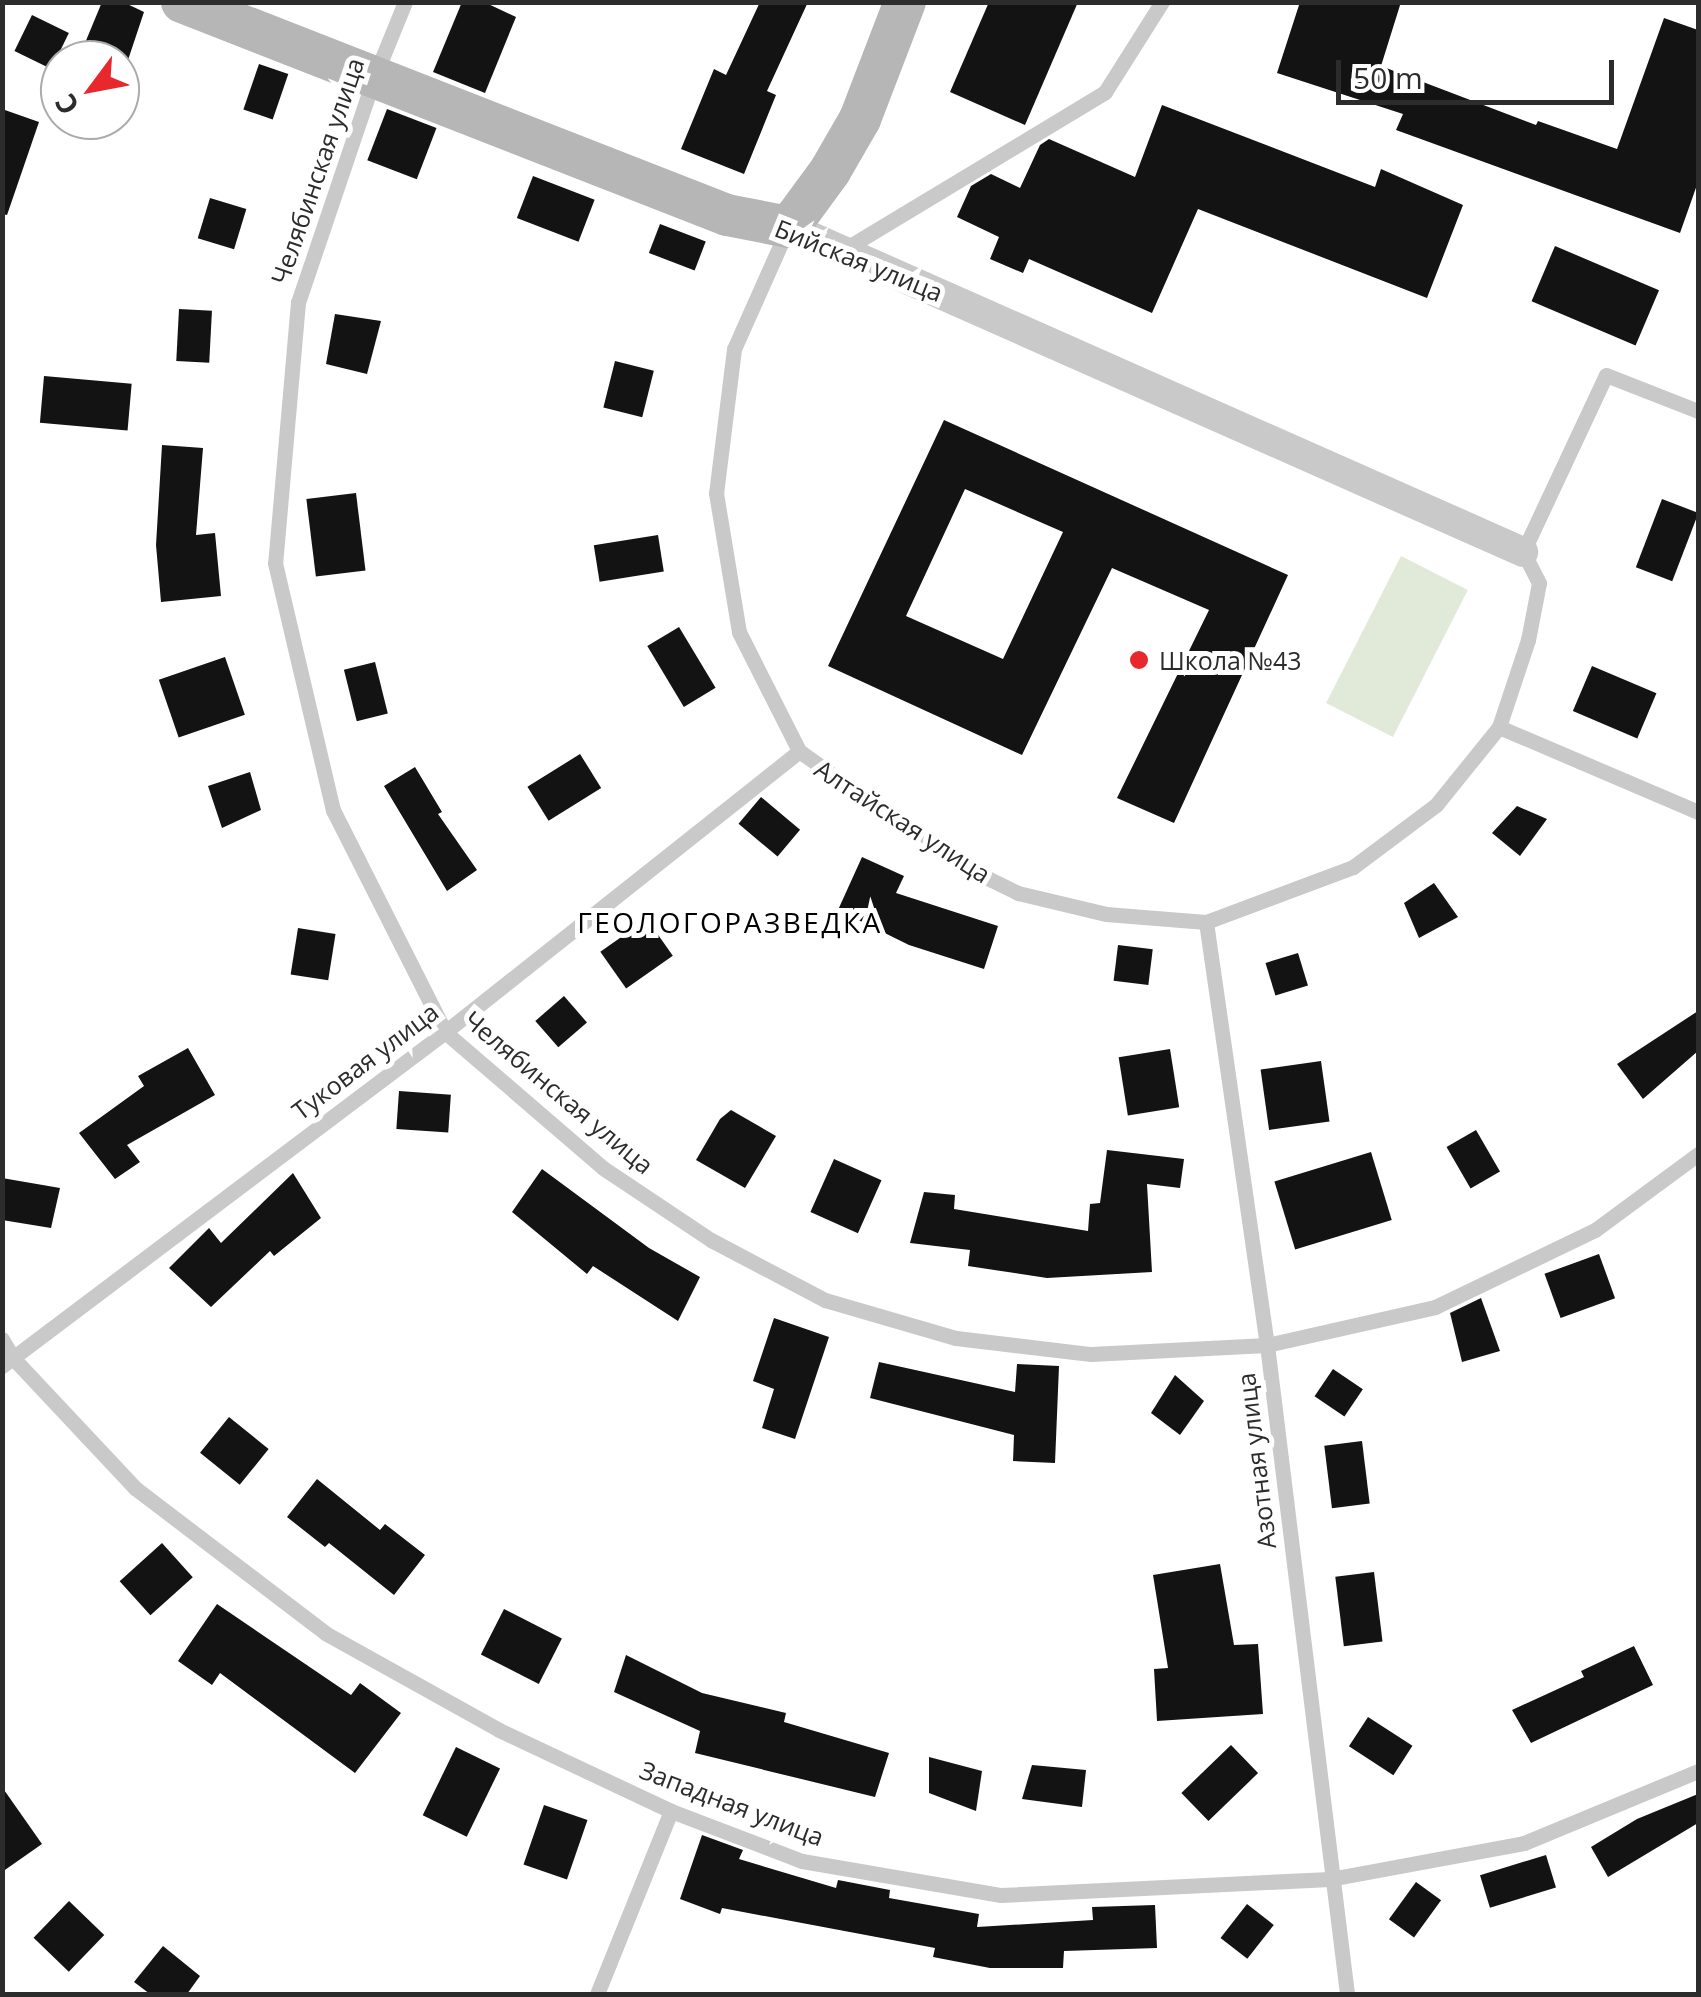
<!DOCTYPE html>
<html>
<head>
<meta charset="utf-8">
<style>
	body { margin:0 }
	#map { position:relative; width:1701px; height:1997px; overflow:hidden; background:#fff; font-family:"Open Sans",sans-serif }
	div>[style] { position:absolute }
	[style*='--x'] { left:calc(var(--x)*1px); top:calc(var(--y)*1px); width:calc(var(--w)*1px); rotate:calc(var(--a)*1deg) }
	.green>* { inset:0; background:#e1ead8; transform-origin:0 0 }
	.building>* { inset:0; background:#131313; transform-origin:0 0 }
	.lane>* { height:15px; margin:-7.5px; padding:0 7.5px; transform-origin:7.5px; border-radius:7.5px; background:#c9c9c9 }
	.street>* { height:30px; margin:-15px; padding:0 15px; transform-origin:15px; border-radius:15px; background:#c9c9c9 }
	.secondary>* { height:42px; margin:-21px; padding:0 21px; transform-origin:21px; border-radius:21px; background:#b6b6b6 }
	.dots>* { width:28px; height:28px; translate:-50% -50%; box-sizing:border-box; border:5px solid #fff; border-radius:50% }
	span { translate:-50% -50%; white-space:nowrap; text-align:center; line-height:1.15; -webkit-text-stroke:10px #fff; paint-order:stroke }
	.street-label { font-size:25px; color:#2c2c2c }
	.poi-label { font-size:25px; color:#2c2c2c }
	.left { translate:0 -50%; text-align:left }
	.neighbourhood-label { font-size:28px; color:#000; letter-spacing:2.5px }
	.frame { position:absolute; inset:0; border:5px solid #2c2c2c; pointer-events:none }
	.north { position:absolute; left:40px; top:40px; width:100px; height:100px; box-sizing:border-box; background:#fff; border:2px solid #ababab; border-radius:50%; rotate:238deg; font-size:28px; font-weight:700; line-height:40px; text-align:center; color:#2c2c2c }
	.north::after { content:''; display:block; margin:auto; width:35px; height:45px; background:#e9282d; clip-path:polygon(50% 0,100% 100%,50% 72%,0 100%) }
	.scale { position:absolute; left:1336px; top:60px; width:278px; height:45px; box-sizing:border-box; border:5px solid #2c2c2c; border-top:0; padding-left:12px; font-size:30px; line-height:35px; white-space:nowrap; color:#2c2c2c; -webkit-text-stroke:8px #fff; paint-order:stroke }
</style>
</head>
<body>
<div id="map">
	<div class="green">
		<i style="left:1401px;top:556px;width:75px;height:165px;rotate:27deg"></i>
	</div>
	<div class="building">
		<i style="clip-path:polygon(102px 2px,123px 2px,144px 12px,127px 63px,85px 43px)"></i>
		<i style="clip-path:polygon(462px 2px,484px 2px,516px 17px,485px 93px,433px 72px)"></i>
		<i style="clip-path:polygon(760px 2px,808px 2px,767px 91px,776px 95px,744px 174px,681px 149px,714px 69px,726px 75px)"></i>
		<i style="clip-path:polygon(989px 2px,1078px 2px,1025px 125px,950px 92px)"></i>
		<i style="clip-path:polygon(1300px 2px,1401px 2px,1381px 66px,1536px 125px,1538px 121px,1617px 149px,1664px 18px,1698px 30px,1698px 182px,1680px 233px,1396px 130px,1403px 114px,1277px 73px)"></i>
		<i style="left:32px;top:15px;width:41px;height:40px;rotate:26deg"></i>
		<i style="left:259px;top:64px;width:31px;height:48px;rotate:19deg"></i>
		<i style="clip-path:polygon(1162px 105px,1375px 187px,1381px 169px,1463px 205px,1427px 298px,1198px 209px,1152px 313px,1029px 259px,1023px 273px,990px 259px,999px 237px,957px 217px,971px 186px,991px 174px,1020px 188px,1040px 145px,1049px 139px,1135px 177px)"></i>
		<i style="clip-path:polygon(2px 109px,39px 122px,7px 215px,2px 214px)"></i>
		<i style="left:387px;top:109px;width:53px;height:55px;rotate:21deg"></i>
		<i style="left:533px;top:176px;width:66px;height:45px;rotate:21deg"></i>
		<i style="left:210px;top:198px;width:38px;height:42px;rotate:17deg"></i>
		<i style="left:660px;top:224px;width:49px;height:31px;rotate:21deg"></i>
		<i style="left:1555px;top:246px;width:113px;height:60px;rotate:23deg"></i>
		<i style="left:179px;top:309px;width:33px;height:52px;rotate:3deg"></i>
		<i style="clip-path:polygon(335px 314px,381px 321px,367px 374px,326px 364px)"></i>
		<i style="left:615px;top:361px;width:40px;height:48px;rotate:14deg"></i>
		<i style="left:44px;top:376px;width:88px;height:47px;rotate:5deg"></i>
		<i style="clip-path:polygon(evenodd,944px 420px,1288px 575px,1174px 823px,1117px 798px,1209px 610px,1112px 568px,1022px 755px,828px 666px,944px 420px,965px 489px,1063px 532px,1003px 659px,906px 616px,965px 489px)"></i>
		<i style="clip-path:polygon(162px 445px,203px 448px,196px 535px,215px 533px,221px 596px,161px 602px,156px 545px)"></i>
		<i style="left:356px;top:493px;width:78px;height:50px;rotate:83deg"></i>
		<i style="left:1662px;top:499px;width:39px;height:73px;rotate:21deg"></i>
		<i style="left:658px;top:535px;width:37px;height:65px;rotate:81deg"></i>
		<i style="left:679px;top:627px;width:71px;height:37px;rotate:59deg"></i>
		<i style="left:225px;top:657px;width:61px;height:70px;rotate:71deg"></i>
		<i style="left:375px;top:662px;width:53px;height:32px;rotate:76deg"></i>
		<i style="left:1592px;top:666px;width:70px;height:49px;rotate:23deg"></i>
		<i style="left:580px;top:754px;width:40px;height:62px;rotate:58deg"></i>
		<i style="clip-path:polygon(415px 767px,442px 812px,438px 814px,477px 870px,447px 891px,384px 786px)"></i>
		<i style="clip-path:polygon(250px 772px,261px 810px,222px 828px,208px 786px)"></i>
		<i style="left:761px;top:797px;width:51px;height:35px;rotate:40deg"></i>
		<i style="clip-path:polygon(1517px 806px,1547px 819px,1520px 856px,1492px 833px)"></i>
		<i style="clip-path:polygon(862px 857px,904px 876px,896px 893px,998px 926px,984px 969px,909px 945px,838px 910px)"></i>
		<i style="clip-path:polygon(1434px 883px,1458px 917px,1419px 938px,1404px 903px)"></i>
		<i style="left:647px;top:919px;width:45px;height:57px;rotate:55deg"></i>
		<i style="left:298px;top:928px;width:38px;height:47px;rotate:9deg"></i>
		<i style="left:1118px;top:945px;width:35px;height:36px;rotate:7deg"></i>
		<i style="left:1298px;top:953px;width:34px;height:34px;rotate:73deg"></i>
		<i style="left:564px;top:996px;width:35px;height:38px;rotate:49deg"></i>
		<i style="clip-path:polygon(1698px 1011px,1698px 1051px,1643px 1099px,1617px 1064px)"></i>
		<i style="clip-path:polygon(188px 1048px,215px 1095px,127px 1145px,140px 1162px,115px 1179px,79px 1133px,144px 1086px,138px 1076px)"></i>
		<i style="left:1170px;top:1049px;width:59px;height:52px;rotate:81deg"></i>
		<i style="left:1321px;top:1061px;width:61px;height:61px;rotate:82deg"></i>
		<i style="left:399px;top:1091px;width:52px;height:38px;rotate:4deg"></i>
		<i style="clip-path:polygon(731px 1110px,776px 1136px,745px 1188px,696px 1160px,720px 1119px)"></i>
		<i style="left:1476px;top:1130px;width:48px;height:34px;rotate:60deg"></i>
		<i style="clip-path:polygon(1107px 1150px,1184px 1159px,1180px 1188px,1147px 1184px,1152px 1272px,1047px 1278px,968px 1266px,970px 1250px,910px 1243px,924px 1192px,955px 1195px,954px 1209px,1088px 1231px,1090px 1204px,1100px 1203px)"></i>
		<i style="left:1371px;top:1152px;width:71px;height:101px;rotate:73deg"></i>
		<i style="left:834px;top:1159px;width:52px;height:58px;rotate:24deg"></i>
		<i style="clip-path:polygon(542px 1169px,649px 1248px,700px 1277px,678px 1321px,593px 1266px,587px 1274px,512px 1212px)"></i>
		<i style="clip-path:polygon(293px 1173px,321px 1218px,274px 1256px,270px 1251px,211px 1307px,169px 1268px,209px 1228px,221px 1243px)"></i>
		<i style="clip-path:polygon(2px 1178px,60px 1188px,51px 1228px,2px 1220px)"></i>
		<i style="left:1599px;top:1254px;width:47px;height:58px;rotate:70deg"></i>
		<i style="clip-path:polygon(1481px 1298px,1500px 1351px,1462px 1362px,1450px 1313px)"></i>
		<i style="clip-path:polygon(774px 1318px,829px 1337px,795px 1439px,762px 1428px,774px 1389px,753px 1381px)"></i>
		<i style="clip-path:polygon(879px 1362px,1015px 1392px,1017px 1364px,1059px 1366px,1055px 1463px,1013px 1461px,1014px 1435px,870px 1398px)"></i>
		<i style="left:1333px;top:1369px;width:36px;height:33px;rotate:34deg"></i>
		<i style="clip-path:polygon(1175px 1375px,1204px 1401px,1180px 1435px,1151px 1413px)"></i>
		<i style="left:229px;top:1417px;width:51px;height:46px;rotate:39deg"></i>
		<i style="left:1362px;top:1441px;width:63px;height:38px;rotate:83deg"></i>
		<i style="clip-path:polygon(317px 1479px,380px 1530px,385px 1524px,425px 1555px,394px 1595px,329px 1543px,325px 1547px,287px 1517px)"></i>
		<i style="left:162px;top:1543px;width:46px;height:57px;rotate:48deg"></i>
		<i style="clip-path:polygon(1220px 1564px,1234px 1645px,1258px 1644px,1263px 1714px,1157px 1721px,1154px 1669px,1168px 1668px,1153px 1575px)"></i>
		<i style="left:1374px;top:1572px;width:70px;height:39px;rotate:83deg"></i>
		<i style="clip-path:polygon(217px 1604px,351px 1695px,360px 1683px,401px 1713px,355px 1773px,220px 1673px,212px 1685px,178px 1661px)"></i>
		<i style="left:504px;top:1609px;width:65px;height:51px;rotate:27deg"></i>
		<i style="clip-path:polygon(1634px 1646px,1653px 1685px,1531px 1743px,1512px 1710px,1584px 1677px,1581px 1671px)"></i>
		<i style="clip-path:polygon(626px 1655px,702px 1693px,786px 1713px,784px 1722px,889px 1753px,875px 1797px,695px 1753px,700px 1731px,614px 1692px)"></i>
		<i style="left:1368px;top:1717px;width:53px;height:35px;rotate:33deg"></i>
		<i style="left:1231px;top:1745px;width:39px;height:69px;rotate:46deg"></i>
		<i style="left:456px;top:1747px;width:49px;height:76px;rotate:26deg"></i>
		<i style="clip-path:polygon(929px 1757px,982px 1771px,976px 1811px,929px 1793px)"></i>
		<i style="clip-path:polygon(1032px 1765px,1086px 1770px,1082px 1807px,1022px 1799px)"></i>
		<i style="clip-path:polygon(2px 1787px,42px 1844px,2px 1872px)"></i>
		<i style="clip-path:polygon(1698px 1794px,1698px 1823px,1608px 1877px,1591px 1847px,1637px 1819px)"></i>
		<i style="left:544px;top:1805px;width:46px;height:63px;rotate:19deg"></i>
		<i style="clip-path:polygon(702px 1835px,743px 1850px,739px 1859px,836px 1888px,838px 1880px,890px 1890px,889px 1898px,979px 1914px,977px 1927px,1093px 1920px,1092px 1907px,1155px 1905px,1157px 1948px,1064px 1951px,1063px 1968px,990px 1968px,933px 1957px,935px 1948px,722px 1908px,720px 1914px,680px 1899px)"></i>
		<i style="left:1546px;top:1855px;width:34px;height:69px;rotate:73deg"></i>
		<i style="left:1416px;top:1882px;width:31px;height:46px;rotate:36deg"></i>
		<i style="left:69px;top:1901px;width:49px;height:51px;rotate:44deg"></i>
		<i style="left:1247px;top:1904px;width:34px;height:43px;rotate:38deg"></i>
		<i style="clip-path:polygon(163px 1946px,200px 1976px,187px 1994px,150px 1994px,134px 1982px)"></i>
	</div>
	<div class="lane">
		<i style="--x:405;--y:2;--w:82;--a:112.2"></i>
		<i style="--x:374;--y:78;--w:237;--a:108.7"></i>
		<i style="--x:298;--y:302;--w:262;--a:95"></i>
		<i style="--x:275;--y:563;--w:254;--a:76.8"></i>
		<i style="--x:333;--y:810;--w:249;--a:63.2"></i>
		<i style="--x:445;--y:1032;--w:208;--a:40.7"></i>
		<i style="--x:603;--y:1168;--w:130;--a:33.7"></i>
		<i style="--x:711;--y:1240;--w:129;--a:27.8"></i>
		<i style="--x:825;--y:1300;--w:136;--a:16.2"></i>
		<i style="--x:956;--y:1338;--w:136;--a:6.8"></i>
		<i style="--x:1091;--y:1354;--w:176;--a:-2.9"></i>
		<i style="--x:1267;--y:1345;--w:172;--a:-12.7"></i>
		<i style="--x:1435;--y:1307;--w:178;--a:-25.7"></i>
		<i style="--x:1595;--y:1230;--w:128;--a:-36.4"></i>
		<i style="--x:787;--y:230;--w:130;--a:114"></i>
		<i style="--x:734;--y:349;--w:145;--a:97.1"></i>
		<i style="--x:716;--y:493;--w:141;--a:80.6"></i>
		<i style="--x:739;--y:632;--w:133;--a:63.2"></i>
		<i style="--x:799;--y:751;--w:196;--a:35.2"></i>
		<i style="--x:959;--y:864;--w:66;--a:26.2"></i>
		<i style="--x:1018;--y:893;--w:90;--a:13.4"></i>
		<i style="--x:1106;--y:914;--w:100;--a:4.6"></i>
		<i style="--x:1206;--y:922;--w:157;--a:-20.5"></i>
		<i style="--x:1353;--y:867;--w:104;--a:-36.8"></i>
		<i style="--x:1436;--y:805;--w:100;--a:-51.1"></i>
		<i style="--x:1499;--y:727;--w:92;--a:-71.6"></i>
		<i style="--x:1528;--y:640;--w:58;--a:-79.1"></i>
		<i style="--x:1539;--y:583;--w:35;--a:-117"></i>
		<i style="--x:1523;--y:552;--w:195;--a:-64.9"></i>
		<i style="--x:1606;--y:375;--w:99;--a:21.4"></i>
		<i style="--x:845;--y:249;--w:304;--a:-31.1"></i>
		<i style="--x:1105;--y:92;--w:107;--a:-57.7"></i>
		<i style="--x:1499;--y:727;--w:216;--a:23.1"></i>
		<i style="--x:1206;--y:922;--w:427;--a:81.8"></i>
		<i style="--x:1267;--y:1345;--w:654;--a:82.97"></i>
		<i style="--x:2;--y:1339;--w:22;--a:60"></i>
		<i style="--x:13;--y:1358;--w:178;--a:46.8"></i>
		<i style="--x:135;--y:1488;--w:239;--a:37.3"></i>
		<i style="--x:325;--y:1633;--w:199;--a:29.1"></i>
		<i style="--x:499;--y:1730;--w:190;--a:25.2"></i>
		<i style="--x:671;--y:1811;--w:140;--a:20.9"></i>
		<i style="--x:802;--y:1861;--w:202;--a:9.7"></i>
		<i style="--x:1001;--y:1895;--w:329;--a:-2.8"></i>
		<i style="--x:1330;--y:1879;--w:197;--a:-10.5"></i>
		<i style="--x:1524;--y:1843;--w:188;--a:-22.5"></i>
		<i style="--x:2;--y:1366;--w:555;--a:-37.01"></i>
		<i style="--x:445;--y:1032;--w:452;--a:-38.4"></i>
		<i style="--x:597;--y:1994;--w:197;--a:-68"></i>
	</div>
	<div class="street">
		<i style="--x:789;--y:227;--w:803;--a:23.88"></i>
	</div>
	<div class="secondary">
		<i style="--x:182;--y:2;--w:585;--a:21.35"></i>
		<i style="--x:727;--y:215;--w:63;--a:11"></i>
		<i style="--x:789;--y:227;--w:69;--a:-53.8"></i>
		<i style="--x:830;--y:171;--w:60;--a:-60"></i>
		<i style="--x:860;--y:119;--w:125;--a:-69"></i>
	</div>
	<div class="dots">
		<i style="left:1139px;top:660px;background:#e9282d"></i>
	</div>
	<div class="street-label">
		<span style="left:317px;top:171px;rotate:-71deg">Челябинская улица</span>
		<span style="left:859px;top:260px;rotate:22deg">Бийская улица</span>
		<span style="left:903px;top:821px;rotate:33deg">Алтайская улица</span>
		<span style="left:365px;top:1061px;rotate:-37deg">Туковая улица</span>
		<span style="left:559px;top:1092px;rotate:40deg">Челябинская улица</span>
		<span style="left:1256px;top:1461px;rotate:-97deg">Азотная улица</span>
		<span style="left:732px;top:1803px;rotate:21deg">Западная улица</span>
	</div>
	<div class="poi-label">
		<span class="left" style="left:1159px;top:660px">Школа №43</span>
	</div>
	<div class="neighbourhood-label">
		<span style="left:730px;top:922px">ГЕОЛОГОРАЗВЕДКА</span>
	</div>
	<div class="frame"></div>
	<div class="north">С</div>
	<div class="scale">50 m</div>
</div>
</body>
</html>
